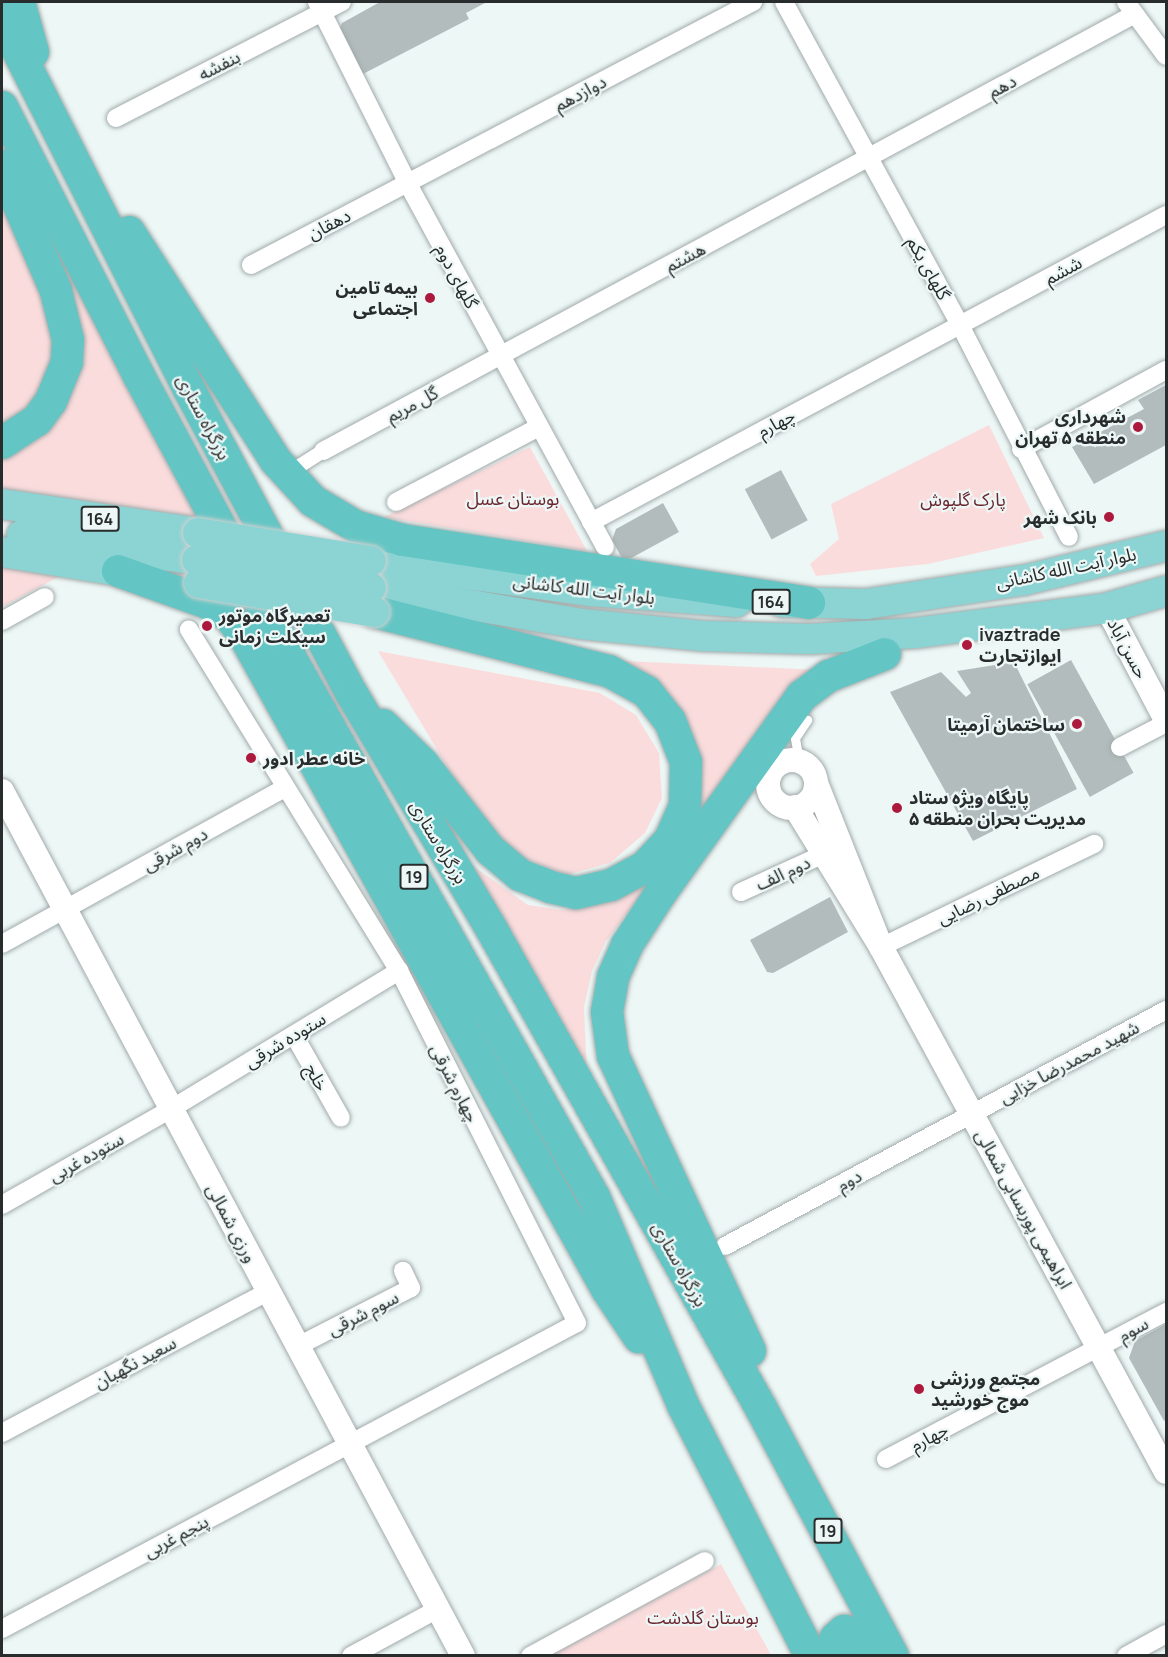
<!DOCTYPE html>
<html>
<head>
<meta charset="utf-8">
<style>
	body { margin:0 }
	#map { position:relative; width:1168px; height:1657px; overflow:hidden; background:#edf7f6; font-family:Manrope,"Noto Sans Arabic",sans-serif }
	div>[style] { position:absolute }
	[style*='--x'] { left:calc(var(--x)*1px); top:calc(var(--y)*1px); width:calc(var(--w)*1px); rotate:calc(var(--a)*1deg) }
	.green>* { inset:0; background:#fbdcdd }
	.building>* { inset:0; background:#b3bcbc; transform-origin:0 0 }
	.roads { filter:drop-shadow(0 0 2px #a1aaaa) drop-shadow(0 0 2px #a1aaaa) }
	.service>* { height:9px; margin:-4.5px; padding:0 4.5px; transform-origin:4.5px; border-radius:4.5px; background:#fff }
	.pedestrian>* { height:14px; margin:-7px; padding:0 7px; transform-origin:7px; border-radius:7px; background:#fff }
	.minor>* { height:18px; margin:-9px; padding:0 9px; transform-origin:9px; border-radius:9px; background:#fff }
	.tertiary>* { height:24px; margin:-12px; padding:0 12px; transform-origin:12px; border-radius:12px; background:#fff }
	.tertiary>.ring { margin:-12px; padding:0; box-sizing:content-box; background:none; border:24px solid #fff; border-radius:50% }
	.primary>* { height:30px; margin:-15px; padding:0 15px; transform-origin:15px; border-radius:15px; background:#8bd4d3 }
	.trunk>* { height:32px; margin:-16px; padding:0 16px; transform-origin:16px; border-radius:16px; background:#64c6c4 }
	.bridges { filter:drop-shadow(0 0 2px #d0d1d1) drop-shadow(0 0 2px #d0d1d1) }
	.primary-bridge>* { height:30px; margin:-15px; padding:0 15px; transform-origin:15px; border-radius:15px; background:#8bd4d3 }
	.dots>* { width:16px; height:16px; translate:-50% -50%; box-sizing:border-box; border:3px solid #edf7f6; border-radius:50% }
	span { translate:-50% -50%; white-space:nowrap; text-align:center; line-height:1.15; -webkit-text-stroke:4.5px #edf7f6; paint-order:stroke }
	.shield-label span { padding:2px 4px; background:#edf7f6; border:2px solid; border-radius:4px; -webkit-text-stroke-width:0 }
	.shield-label { font-size:16px; color:#292c2c; font-weight:700 }
	.street-label { font-size:18px; color:#292c2c }
	.poi-label { font-size:18px; color:#292c2c; font-weight:700 }
	.right { translate:-100% -50%; text-align:right }
	.left { translate:0 -50%; text-align:left }
	.park-label { font-size:18px; color:#6b262f }
	.frame { position:absolute; inset:0; border:3px solid #292c2c; pointer-events:none }
</style>
</head>
<body>
<div id="map">
	<div class="green">
		<i style="clip-path:polygon(2px 137px,205px 525px,2px 495px,2px 453px,67px 390px)"></i>
		<i style="clip-path:polygon(2px 198px,51px 308px,57px 355px,32px 406px,2px 426px)"></i>
		<i style="clip-path:polygon(989px 425px,1044px 538px,928px 564px,816px 576px,810px 564px,839px 539px,831px 504px)"></i>
		<i style="clip-path:polygon(530px 447px,587px 551px,384px 517px)"></i>
		<i style="clip-path:polygon(2px 561px,68px 572px,2px 607px)"></i>
		<i style="clip-path:polygon(378px 651px,600px 693px,636px 715px,659px 753px,662px 798px,645px 833px,610px 863px,566px 875px,514px 854px,481px 823px)"></i>
		<i style="clip-path:polygon(603px 660px,820px 670px,658px 883px,635px 902px,606px 941px,592px 971px,584px 1007px,587px 1074px,462px 858px,528px 905px,563px 910px,609px 899px,699px 778px)"></i>
		<i style="clip-path:polygon(721px 1564px,771px 1655px,551px 1655px)"></i>
	</div>
	<div class="building">
		<i style="clip-path:polygon(380px 2px,487px 2px,466px 13px,469px 19px,361px 75px,339px 30px,342px 23px)"></i>
		<i style="clip-path:polygon(1166px 385px,1166px 445px,1094px 484px,1072px 447px,1144px 409px,1138px 400px)"></i>
		<i style="left:781px;top:470px;width:57px;height:41px;rotate:62deg"></i>
		<i style="clip-path:polygon(663px 503px,679px 532px,624px 562px,612px 540px,616px 529px)"></i>
		<i style="left:1071px;top:660px;width:129px;height:50px;rotate:61deg"></i>
		<i style="clip-path:polygon(1014px 662px,1077px 789px,973px 841px,890px 692px,941px 672px,966px 697px,971px 693px,957px 671px)"></i>
		<i style="clip-path:polygon(830px 897px,848px 932px,773px 973px,767px 972px,750px 940px)"></i>
		<i style="clip-path:polygon(1166px 1324px,1166px 1419px,1164px 1421px,1129px 1358px,1135px 1341px)"></i>
	</div>
	<div class="roads">
		<div class="service">
			<i style="--x:799;--y:761;--w:23;--a:-100"></i>
			<i style="--x:795;--y:738;--w:22;--a:-56"></i>
		</div>
		<div class="pedestrian">
			<i style="--x:287;--y:474;--w:43;--a:-32.6"></i>
		</div>
		<div class="minor">
			<i style="--x:317;--y:2;--w:203;--a:63.4"></i>
			<i style="--x:408;--y:184;--w:413;--a:61.5"></i>
			<i style="--x:784;--y:2;--w:368;--a:61.4"></i>
			<i style="--x:960;--y:325;--w:238;--a:62.8"></i>
			<i style="--x:1126;--y:2;--w:67;--a:53.5"></i>
			<i style="--x:116;--y:118;--w:254;--a:-27.2"></i>
			<i style="--x:251;--y:265;--w:567;--a:-27.65"></i>
			<i style="--x:1021;--y:449;--w:165;--a:-28.6"></i>
			<i style="--x:323;--y:451;--w:922;--a:-28.29"></i>
			<i style="--x:396;--y:502;--w:161;--a:-27.7"></i>
			<i style="--x:591;--y:522;--w:652;--a:-28.1"></i>
			<i style="--x:2;--y:621;--w:49;--a:-29.2"></i>
			<i style="--x:1120;--y:747;--w:52;--a:-27.6"></i>
			<i style="--x:741;--y:892;--w:94;--a:-24.6"></i>
			<i style="--x:2;--y:944;--w:323;--a:-28.9"></i>
			<i style="--x:881;--y:947;--w:237;--a:-25.8"></i>
			<i style="--x:294;--y:1035;--w:95;--a:60.5"></i>
			<i style="--x:2;--y:1205;--w:194;--a:-29.6"></i>
			<i style="--x:171;--y:1109;--w:267;--a:-31.2"></i>
			<i style="--x:725;--y:1246;--w:500;--a:-28.15"></i>
			<i style="--x:298;--y:1346;--w:127;--a:-27.2"></i>
			<i style="--x:411;--y:1288;--w:19;--a:-115"></i>
			<i style="--x:2;--y:1433;--w:302;--a:-28"></i>
			<i style="--x:886;--y:1459;--w:316;--a:-27.7"></i>
			<i style="--x:2;--y:1629;--w:651;--a:-28.02"></i>
			<i style="--x:577;--y:1323;--w:394;--a:-116.8"></i>
			<i style="--x:399;--y:971;--w:401;--a:-121.6"></i>
			<i style="--x:351;--y:1656;--w:99;--a:-28.4"></i>
			<i style="--x:530;--y:1656;--w:199;--a:-28.5"></i>
			<i style="--x:1126;--y:1656;--w:46;--a:-28.8"></i>
		</div>
		<div class="tertiary">
			<i style="--x:1107;--y:608;--w:127;--a:62.2"></i>
			<i class="ring" style="left:768px;top:760px;width:24px;height:24px"></i>
			<i style="--x:2;--y:791;--w:980;--a:61.94"></i>
			<i style="--x:795;--y:807;--w:164;--a:58.4"></i>
			<i style="--x:881;--y:947;--w:176;--a:-111.6"></i>
			<i style="--x:881;--y:947;--w:597;--a:61.5"></i>
		</div>
		<div class="primary">
			<i style="--x:2;--y:504;--w:198;--a:8.4"></i>
			<i style="--x:22;--y:535;--w:177;--a:8.1"></i>
			<i style="--x:2;--y:552;--w:144;--a:9.2"></i>
			<i style="--x:371;--y:561;--w:222;--a:7.8"></i>
			<i style="--x:591;--y:591;--w:146;--a:4.3"></i>
			<i style="--x:371;--y:588;--w:213;--a:9.7"></i>
			<i style="--x:581;--y:624;--w:123;--a:5.6"></i>
			<i style="--x:703;--y:636;--w:107;--a:1.6"></i>
			<i style="--x:810;--y:639;--w:105;--a:-3.3"></i>
			<i style="--x:915;--y:633;--w:194;--a:-7.4"></i>
			<i style="--x:1107;--y:608;--w:61;--a:-16.1"></i>
			<i style="--x:782;--y:602;--w:84;--a:1.4"></i>
			<i style="--x:866;--y:604;--w:161;--a:-8.6"></i>
			<i style="--x:1025;--y:580;--w:145;--a:-13.6"></i>
		</div>
		<div class="trunk">
			<i style="--x:19;--y:2;--w:52;--a:74.4"></i>
			<i style="--x:2;--y:19;--w:417;--a:63.2"></i>
			<i style="--x:190;--y:391;--w:344;--a:61.9"></i>
			<i style="--x:352;--y:694;--w:274;--a:59.3"></i>
			<i style="--x:492;--y:930;--w:548;--a:60.63"></i>
			<i style="--x:761;--y:1408;--w:281;--a:62"></i>
			<i style="--x:2;--y:107;--w:302;--a:63"></i>
			<i style="--x:139;--y:376;--w:319;--a:61.7"></i>
			<i style="--x:290;--y:657;--w:620;--a:60.62"></i>
			<i style="--x:594;--y:1197;--w:226;--a:66.8"></i>
			<i style="--x:683;--y:1405;--w:282;--a:63"></i>
			<i style="--x:2;--y:166;--w:136;--a:66.6"></i>
			<i style="--x:56;--y:291;--w:50;--a:76.2"></i>
			<i style="--x:68;--y:340;--w:22;--a:93"></i>
			<i style="--x:67;--y:362;--w:42;--a:112.3"></i>
			<i style="--x:51;--y:401;--w:24;--a:126"></i>
			<i style="--x:37;--y:420;--w:42;--a:146.7"></i>
			<i style="--x:129;--y:232;--w:272;--a:57.3"></i>
			<i style="--x:276;--y:461;--w:54;--a:47.2"></i>
			<i style="--x:313;--y:501;--w:49;--a:30.8"></i>
			<i style="--x:355;--y:526;--w:50;--a:16.3"></i>
			<i style="--x:403;--y:540;--w:411;--a:8.8"></i>
			<i style="--x:118;--y:571;--w:96;--a:19.6"></i>
			<i style="--x:208;--y:603;--w:26;--a:32"></i>
			<i style="--x:230;--y:617;--w:25;--a:53"></i>
			<i style="--x:245;--y:637;--w:746;--a:60.96"></i>
			<i style="--x:607;--y:1289;--w:58;--a:56.3"></i>
			<i style="--x:375;--y:612;--w:241;--a:14.2"></i>
			<i style="--x:609;--y:671;--w:43;--a:28.9"></i>
			<i style="--x:647;--y:692;--w:37;--a:52"></i>
			<i style="--x:670;--y:721;--w:44;--a:68.7"></i>
			<i style="--x:686;--y:762;--w:44;--a:91.3"></i>
			<i style="--x:685;--y:806;--w:37;--a:114"></i>
			<i style="--x:670;--y:840;--w:37;--a:133"></i>
			<i style="--x:645;--y:867;--w:38;--a:152"></i>
			<i style="--x:611;--y:885;--w:36;--a:167"></i>
			<i style="--x:576;--y:893;--w:26;--a:-167"></i>
			<i style="--x:551;--y:887;--w:33;--a:-159"></i>
			<i style="--x:520;--y:875;--w:38;--a:-140"></i>
			<i style="--x:491;--y:851;--w:110;--a:-128"></i>
			<i style="--x:423;--y:764;--w:56;--a:-135.7"></i>
			<i style="--x:750;--y:1351;--w:325;--a:-114.9"></i>
			<i style="--x:613;--y:1056;--w:44;--a:-97.8"></i>
			<i style="--x:607;--y:1012;--w:36;--a:-80"></i>
			<i style="--x:613;--y:977;--w:35;--a:-66"></i>
			<i style="--x:627;--y:945;--w:61;--a:-57.1"></i>
			<i style="--x:660;--y:894;--w:244;--a:-54.4"></i>
			<i style="--x:802;--y:696;--w:34;--a:-37"></i>
			<i style="--x:829;--y:676;--w:60;--a:-21.4"></i>
			<i style="--x:838;--y:1656;--w:18;--a:-96"></i>
			<i style="--x:836;--y:1638;--w:11;--a:-41"></i>
			<i style="--x:844;--y:1631;--w:18;--a:19"></i>
			<i style="--x:861;--y:1637;--w:24;--a:54"></i>
		</div>
	</div>
	<div class="bridges">
		<div class="primary-bridge">
			<i style="--x:198;--y:533;--w:175;--a:9.2"></i>
			<i style="--x:197;--y:560;--w:176;--a:9.1"></i>
			<i style="--x:199;--y:583;--w:178;--a:9.4"></i>
		</div>
	</div>
	<div class="dots">
		<i style="left:430px;top:298px;background:#ad183d"></i>
		<i style="left:1138px;top:427px;background:#ad183d"></i>
		<i style="left:1109px;top:517px;background:#ad183d"></i>
		<i style="left:207px;top:626px;background:#ad183d"></i>
		<i style="left:967px;top:645px;background:#ad183d"></i>
		<i style="left:1077px;top:724px;background:#ad183d"></i>
		<i style="left:251px;top:758px;background:#ad183d"></i>
		<i style="left:897px;top:808px;background:#ad183d"></i>
		<i style="left:919px;top:1389px;background:#ad183d"></i>
	</div>
	<div class="shield-label">
		<span style="left:100px;top:519px">164</span>
		<span style="left:771px;top:602px">164</span>
		<span style="left:414px;top:877px">19</span>
		<span style="left:828px;top:1531px">19</span>
	</div>
	<div class="street-label">
		<span style="left:219px;top:65px;rotate:-27deg">بنفشه</span>
		<span style="left:1002px;top:86px;rotate:-28deg">دهم</span>
		<span style="left:580px;top:93px;rotate:-28deg">دوازدهم</span>
		<span style="left:329px;top:224px;rotate:-27deg">دهقان</span>
		<span style="left:685px;top:257px;rotate:-28deg">هشتم</span>
		<span style="left:929px;top:268px;rotate:61deg">گلهای یکم</span>
		<span style="left:1063px;top:270px;rotate:-28deg">ششم</span>
		<span style="left:457px;top:276px;rotate:62deg">گلهای دوم</span>
		<span style="left:412px;top:404px;rotate:-28deg">گل مریم</span>
		<span style="left:204px;top:417px;rotate:62deg">بزرگراه ستاری</span>
		<span style="left:776px;top:423px;rotate:-28deg">چهارم</span>
		<span style="left:1066px;top:568px;rotate:-12deg">بلوار آیت الله کاشانی</span>
		<span style="left:584px;top:589px;rotate:7deg">بلوار آیت الله کاشانی</span>
		<span style="left:1128px;top:648px;rotate:62deg">حسن آباد</span>
		<span style="left:439px;top:842px;rotate:59deg">بزرگراه ستاری</span>
		<span style="left:175px;top:849px;rotate:-29deg">دوم شرقی</span>
		<span style="left:783px;top:873px;rotate:-25deg">دوم الف</span>
		<span style="left:988px;top:895px;rotate:-26deg">مصطفی رضایی</span>
		<span style="left:285px;top:1040px;rotate:-31deg">ستوده شرقی</span>
		<span style="left:1069px;top:1062px;rotate:-28deg">شهید محمدرضا خزایی</span>
		<span style="left:317px;top:1077px;rotate:60deg">خلج</span>
		<span style="left:455px;top:1083px;rotate:63deg">چهارم شرقی</span>
		<span style="left:86px;top:1157px;rotate:-29deg">ستوده غربی</span>
		<span style="left:849px;top:1180px;rotate:-28deg">دوم</span>
		<span style="left:1024px;top:1209px;rotate:61deg">ابراهیمی پوربسابی شمالی</span>
		<span style="left:232px;top:1223px;rotate:62deg">ورزی شمالی</span>
		<span style="left:680px;top:1264px;rotate:61deg">بزرگراه ستاری</span>
		<span style="left:363px;top:1313px;rotate:-27deg">سوم شرقی</span>
		<span style="left:1133px;top:1329px;rotate:-28deg">سوم</span>
		<span style="left:135px;top:1362px;rotate:-28deg">سعید نگهبان</span>
		<span style="left:929px;top:1437px;rotate:-28deg">چهارم</span>
		<span style="left:176px;top:1536px;rotate:-28deg">پنجم غربی</span>
	</div>
	<div class="poi-label">
		<span class="right" style="left:418px;top:298px">بیمه تامین<br>اجتماعی</span>
		<span class="right" style="left:1126px;top:427px">شهرداری<br>منطقه ۵ تهران</span>
		<span class="right" style="left:1097px;top:517px">بانک شهر</span>
		<span class="left" style="left:219px;top:626px">تعمیرگاه موتور<br>سیکلت زمانی</span>
		<span class="left" style="left:979px;top:645px">ivaztrade<br>ایوازتجارت</span>
		<span class="right" style="left:1065px;top:724px">ساختمان آرمیتا</span>
		<span class="left" style="left:263px;top:758px">خانه عطر ادور</span>
		<span class="left" style="left:909px;top:808px">پایگاه ویژه ستاد<br>مدیریت بحران منطقه ۵</span>
		<span class="left" style="left:931px;top:1389px">مجتمع ورزشی<br>موج خورشید</span>
	</div>
	<div class="park-label">
		<span style="left:513px;top:498px">بوستان عسل</span>
		<span style="left:963px;top:499px">پارک گلپوش</span>
		<span style="left:703px;top:1617px">بوستان گلدشت</span>
	</div>
	<div class="frame"></div>
</div>
</body>
</html>
